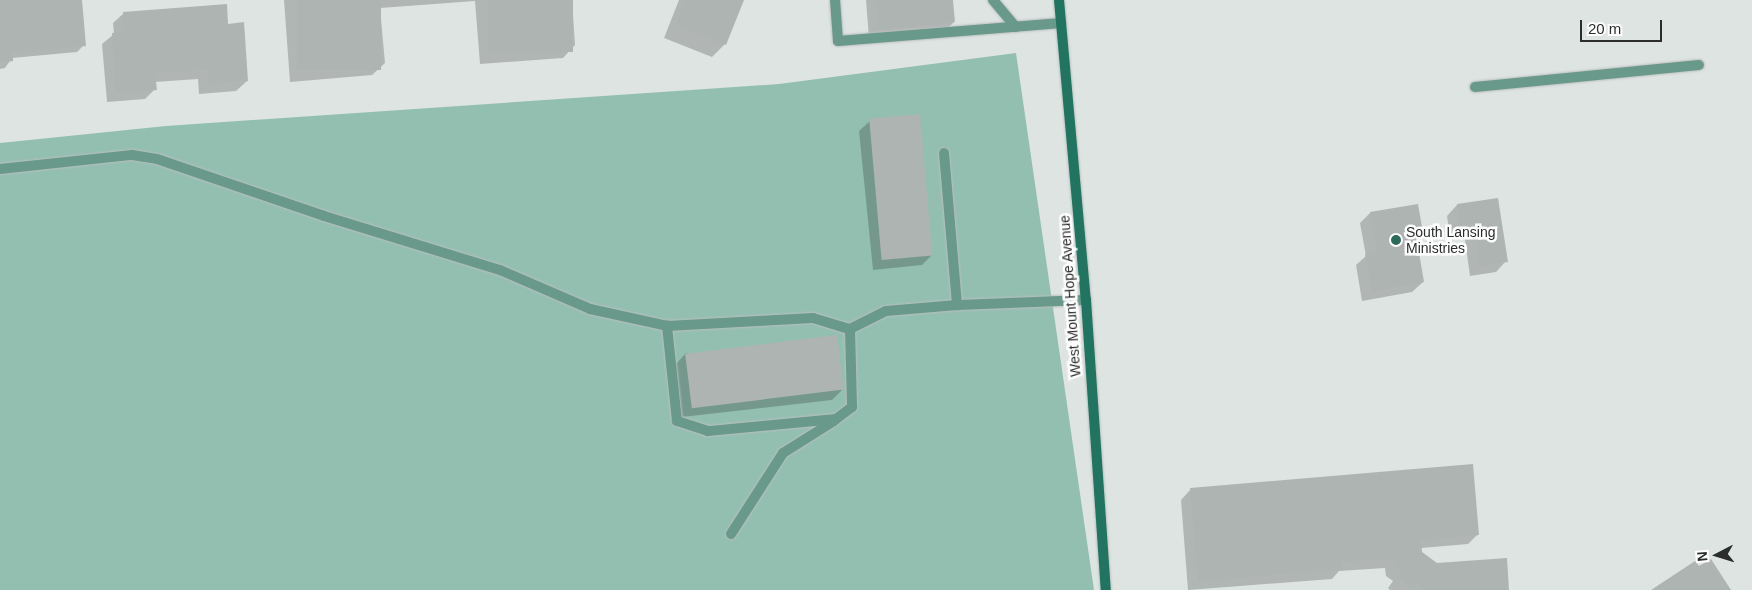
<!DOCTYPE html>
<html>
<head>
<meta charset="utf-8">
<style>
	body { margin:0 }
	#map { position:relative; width:1752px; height:590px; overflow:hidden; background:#dee4e2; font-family:Arial,sans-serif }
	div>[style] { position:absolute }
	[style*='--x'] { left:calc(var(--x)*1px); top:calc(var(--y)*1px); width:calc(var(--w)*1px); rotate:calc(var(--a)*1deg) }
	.green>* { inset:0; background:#93bfb1 }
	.shadow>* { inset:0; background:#0003 }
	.building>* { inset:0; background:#aeb4b2; transform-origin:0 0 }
	.roads { filter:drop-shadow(0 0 1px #babfbe) drop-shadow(0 0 1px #babfbe) }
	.lane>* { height:10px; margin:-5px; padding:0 5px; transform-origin:5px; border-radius:5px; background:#69998a }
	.secondary>* { height:10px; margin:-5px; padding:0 5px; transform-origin:5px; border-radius:5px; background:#217460 }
	.dots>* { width:14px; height:14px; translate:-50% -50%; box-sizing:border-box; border:2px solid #fff; border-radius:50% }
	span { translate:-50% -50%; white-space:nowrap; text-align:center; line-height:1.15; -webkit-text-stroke:5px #fff; paint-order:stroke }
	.poi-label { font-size:14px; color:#2b2d2c }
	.left { translate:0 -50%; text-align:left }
	.street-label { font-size:14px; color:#2b2d2c }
	.north { position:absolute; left:1692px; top:530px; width:50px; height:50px; -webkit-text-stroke:4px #fff; paint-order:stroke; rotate:265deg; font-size:14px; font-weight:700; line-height:20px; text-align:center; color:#2b2d2c }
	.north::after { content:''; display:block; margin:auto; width:18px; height:22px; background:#2b2d2c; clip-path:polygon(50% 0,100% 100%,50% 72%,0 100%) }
	.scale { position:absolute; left:1580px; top:20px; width:82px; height:22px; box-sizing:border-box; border:2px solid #2b2d2c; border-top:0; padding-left:6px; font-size:15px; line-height:18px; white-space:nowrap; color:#2b2d2c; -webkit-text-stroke:4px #fff; paint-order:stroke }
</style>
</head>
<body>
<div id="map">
	<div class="green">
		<i style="clip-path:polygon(1016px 53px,1094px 590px,0 590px,0 143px,166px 126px,779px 84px)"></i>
	</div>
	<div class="shadow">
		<i style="clip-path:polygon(0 0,80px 0,84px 45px,77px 52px,12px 58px,5px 68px,0 69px)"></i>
		<i style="clip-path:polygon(284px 0,572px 0,575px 45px,563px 58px,480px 64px,475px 1px,380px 8px,385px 63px,372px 75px,290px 82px)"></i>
		<i style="clip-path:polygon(679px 0,742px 0,725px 44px,712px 57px,664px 38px)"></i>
		<i style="clip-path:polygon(866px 0,952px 0,954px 22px,944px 32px,869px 38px)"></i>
		<i style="clip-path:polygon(124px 13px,227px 25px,247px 81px,236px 91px,199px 94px,198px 79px,155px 82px,155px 89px,145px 99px,107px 102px,102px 44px,114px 34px,113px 23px)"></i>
		<i style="clip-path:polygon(870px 121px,932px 255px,922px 265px,873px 270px,859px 131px)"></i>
		<i style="clip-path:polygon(1497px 199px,1506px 261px,1496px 272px,1470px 276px,1464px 233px,1450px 235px,1447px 216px,1457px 205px)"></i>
		<i style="clip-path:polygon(1417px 205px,1421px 227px,1414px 233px,1423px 282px,1412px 292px,1362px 301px,1356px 265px,1366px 256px,1360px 223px,1370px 213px)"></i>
		<i style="clip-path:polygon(686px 353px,843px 389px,832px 400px,682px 417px,676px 364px)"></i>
		<i style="clip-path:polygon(1191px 489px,1478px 534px,1468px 544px,1421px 548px,1421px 553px,1436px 565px,1508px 590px,1390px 590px,1388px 588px,1393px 581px,1386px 576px,1385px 568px,1339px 571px,1332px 579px,1188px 590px,1181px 500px)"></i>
	</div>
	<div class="building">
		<i style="clip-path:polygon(0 0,82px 0,86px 46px,13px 52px,13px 61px,0 63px)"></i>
		<i style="left:297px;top:0;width:84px;height:70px"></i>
		<i style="left:488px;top:0;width:85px;height:52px"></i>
		<i style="clip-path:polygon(685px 0,744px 0,726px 45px,676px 25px)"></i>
		<i style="clip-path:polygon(876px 0,953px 0,955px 22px,879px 29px)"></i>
		<i style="clip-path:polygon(227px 4px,228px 24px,244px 22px,248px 81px,209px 84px,207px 70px,155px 73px,157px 90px,116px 93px,112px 33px,125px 32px,123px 12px)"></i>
		<i style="left:920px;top:114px;width:142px;height:51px;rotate:85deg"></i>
		<i style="clip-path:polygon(1498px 198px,1508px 262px,1480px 266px,1474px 223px,1460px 225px,1457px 204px)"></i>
		<i style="clip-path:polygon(1418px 204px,1422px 227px,1415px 229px,1424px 282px,1372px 291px,1365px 254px,1377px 252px,1370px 212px)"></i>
		<i style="left:837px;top:335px;width:55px;height:153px;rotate:83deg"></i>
		<i style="clip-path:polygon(1473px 464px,1479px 535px,1421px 540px,1422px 552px,1437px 563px,1507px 558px,1509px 590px,1426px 590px,1416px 583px,1411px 588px,1397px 577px,1402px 570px,1396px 566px,1395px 559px,1341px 562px,1343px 569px,1198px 581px,1190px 488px)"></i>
		<i style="clip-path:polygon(1711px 559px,1731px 590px,1651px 590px,1695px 561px,1699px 566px)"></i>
	</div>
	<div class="roads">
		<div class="lane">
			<i style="--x:835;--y:0;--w:41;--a:85.8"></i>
			<i style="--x:838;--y:41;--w:224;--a:-4.6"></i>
			<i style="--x:993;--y:0;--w:35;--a:50"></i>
			<i style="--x:1475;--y:87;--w:225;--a:-5.6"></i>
			<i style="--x:944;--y:153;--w:153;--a:85.1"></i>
			<i style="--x:0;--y:169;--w:133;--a:-6.1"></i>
			<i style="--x:132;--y:155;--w:25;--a:9"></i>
			<i style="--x:157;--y:159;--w:176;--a:18.8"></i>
			<i style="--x:324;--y:216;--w:184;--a:17.1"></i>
			<i style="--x:500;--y:270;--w:98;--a:23.4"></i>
			<i style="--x:590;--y:309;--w:79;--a:12.4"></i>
			<i style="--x:667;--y:326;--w:146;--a:-3.1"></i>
			<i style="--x:813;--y:318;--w:39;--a:17"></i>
			<i style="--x:850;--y:329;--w:78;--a:88.5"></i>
			<i style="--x:852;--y:407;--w:20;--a:143"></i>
			<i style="--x:836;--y:419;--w:129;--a:174.6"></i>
			<i style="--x:708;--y:431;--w:33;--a:-162"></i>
			<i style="--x:677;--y:421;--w:96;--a:-96"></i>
			<i style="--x:850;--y:329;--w:40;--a:-26.6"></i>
			<i style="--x:886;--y:311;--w:71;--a:-4.8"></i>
			<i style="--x:957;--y:305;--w:129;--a:-2.2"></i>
			<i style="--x:731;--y:534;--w:96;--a:-57.3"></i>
			<i style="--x:783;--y:453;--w:60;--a:-32.1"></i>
		</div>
		<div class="secondary">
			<i style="--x:1059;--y:0;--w:301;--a:84.9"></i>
			<i style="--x:1086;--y:300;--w:291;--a:86.1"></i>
		</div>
	</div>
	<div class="dots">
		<i style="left:1396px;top:240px;background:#2b6b5a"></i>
	</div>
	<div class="poi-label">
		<span class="left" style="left:1406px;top:240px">South Lansing<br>Ministries</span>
	</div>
	<div class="street-label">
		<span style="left:1070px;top:296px;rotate:-94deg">West Mount Hope Avenue</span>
	</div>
	<div class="north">N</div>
	<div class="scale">20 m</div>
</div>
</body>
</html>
